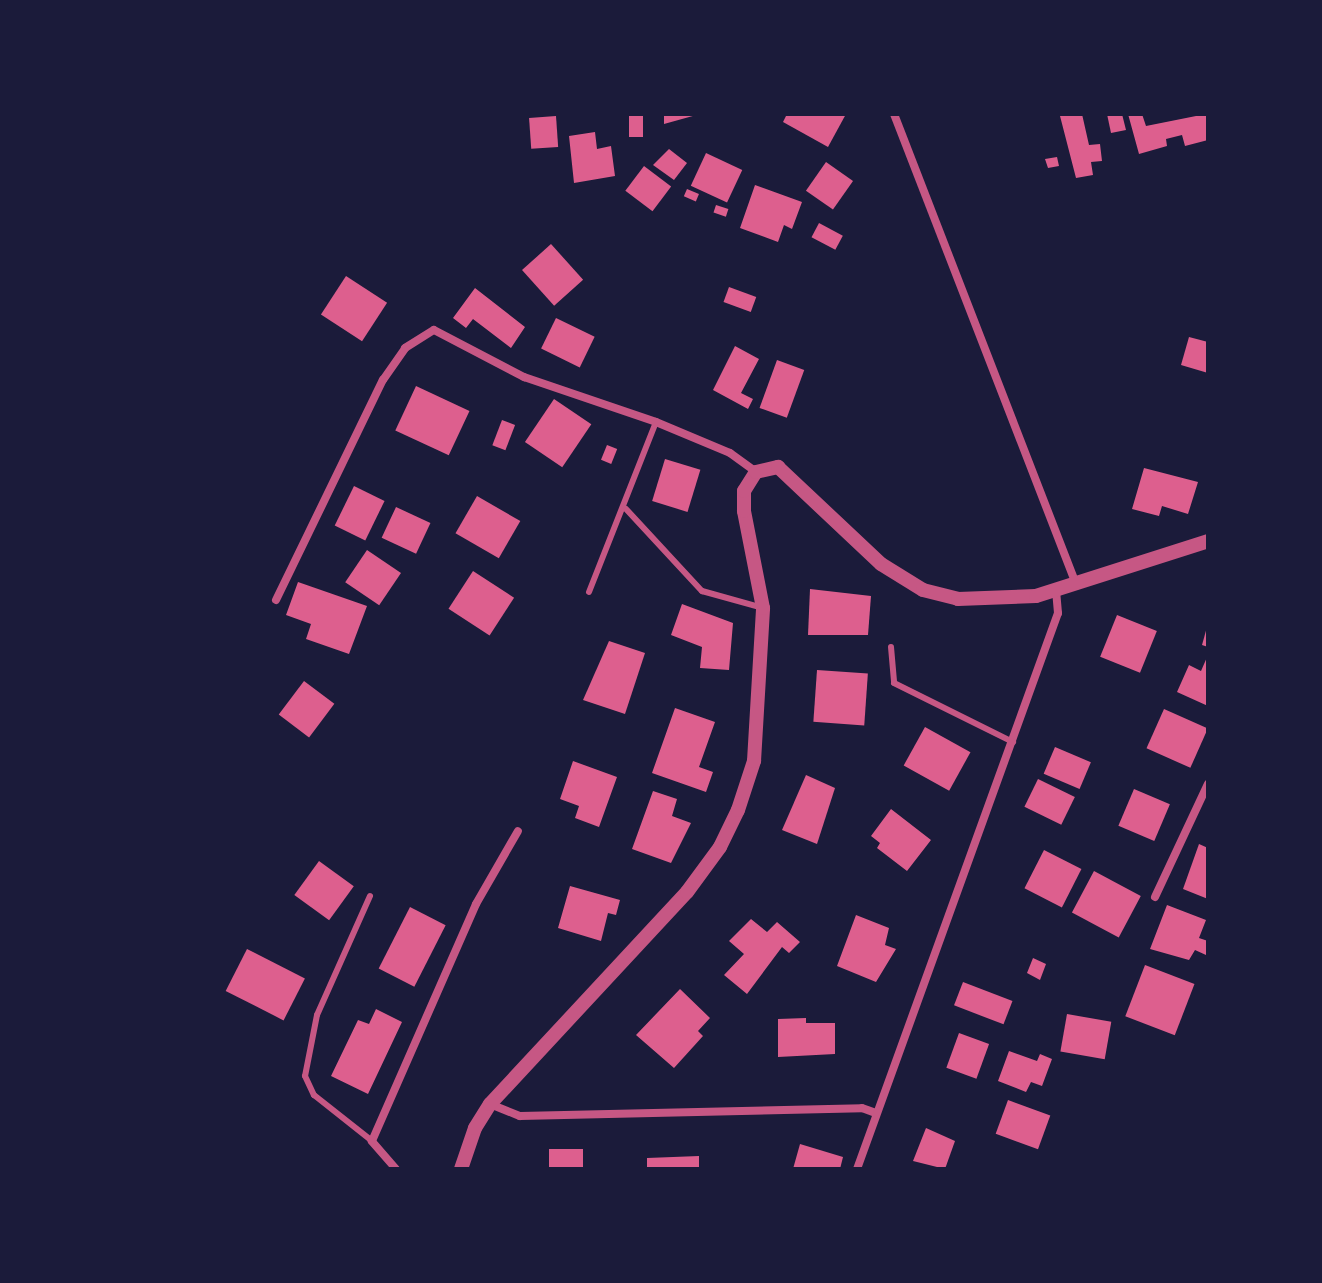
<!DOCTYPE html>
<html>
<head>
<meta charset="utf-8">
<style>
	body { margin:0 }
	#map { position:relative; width:1322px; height:1283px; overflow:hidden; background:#1b1b3a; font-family:Spectral,serif }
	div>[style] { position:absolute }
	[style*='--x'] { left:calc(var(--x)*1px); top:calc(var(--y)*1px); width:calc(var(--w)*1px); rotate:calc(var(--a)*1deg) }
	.building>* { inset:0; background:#dd5f8e; transform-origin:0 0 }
	.service>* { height:6px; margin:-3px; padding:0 3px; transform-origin:3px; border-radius:3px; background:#c65784 }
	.minor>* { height:8px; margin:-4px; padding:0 4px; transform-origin:4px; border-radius:4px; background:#c65784 }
	.tertiary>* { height:14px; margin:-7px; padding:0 7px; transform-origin:7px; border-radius:7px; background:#c65784 }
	span { translate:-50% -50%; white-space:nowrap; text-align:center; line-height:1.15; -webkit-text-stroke:8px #1b1b3a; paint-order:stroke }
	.frame { position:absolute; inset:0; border:116px solid #1b1b3a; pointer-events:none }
</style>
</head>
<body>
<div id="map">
	<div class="building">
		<i style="left:629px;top:114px;width:14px;height:23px"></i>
		<i style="clip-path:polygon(664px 114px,700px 114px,664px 124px)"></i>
		<i style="clip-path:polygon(787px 114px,846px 114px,828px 147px,783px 122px)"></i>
		<i style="clip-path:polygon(1082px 114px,1089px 145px,1100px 144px,1102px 161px,1091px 162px,1093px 175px,1076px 178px,1060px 116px)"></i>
		<i style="clip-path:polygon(1107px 114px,1122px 114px,1126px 130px,1111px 133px)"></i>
		<i style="clip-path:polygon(1128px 114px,1142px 114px,1146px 126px,1206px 114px,1208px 140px,1185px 146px,1182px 135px,1166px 139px,1167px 146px,1139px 154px)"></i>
		<i style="left:556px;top:116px;width:31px;height:27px;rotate:86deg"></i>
		<i style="clip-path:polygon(595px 132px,597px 149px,611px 146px,615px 176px,574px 183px,569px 136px)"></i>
		<i style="clip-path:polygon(669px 149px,687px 163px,674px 180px,653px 165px)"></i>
		<i style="left:706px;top:153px;width:40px;height:36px;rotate:25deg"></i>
		<i style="clip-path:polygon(1057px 157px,1059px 166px,1048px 168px,1045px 159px)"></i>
		<i style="left:826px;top:162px;width:33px;height:35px;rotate:35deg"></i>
		<i style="left:644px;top:166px;width:34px;height:31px;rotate:37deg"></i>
		<i style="clip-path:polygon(755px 185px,802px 202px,792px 229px,784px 225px,778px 242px,740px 228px)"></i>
		<i style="left:687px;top:189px;width:13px;height:8px;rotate:23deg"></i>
		<i style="left:716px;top:205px;width:13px;height:8px;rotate:18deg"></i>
		<i style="left:819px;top:223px;width:27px;height:16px;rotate:28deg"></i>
		<i style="left:551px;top:244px;width:48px;height:39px;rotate:48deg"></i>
		<i style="left:346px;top:276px;width:49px;height:46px;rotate:33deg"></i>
		<i style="left:729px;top:287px;width:29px;height:16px;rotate:20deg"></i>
		<i style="clip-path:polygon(475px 288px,525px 327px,511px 348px,473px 319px,466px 328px,453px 318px)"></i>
		<i style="left:556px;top:318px;width:43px;height:34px;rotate:26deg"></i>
		<i style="clip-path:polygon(1189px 337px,1208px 342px,1208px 373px,1181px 365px)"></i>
		<i style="clip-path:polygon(735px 346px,759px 359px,741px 393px,753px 399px,748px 409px,713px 390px)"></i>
		<i style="left:777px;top:360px;width:29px;height:51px;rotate:20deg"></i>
		<i style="left:416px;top:386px;width:59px;height:49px;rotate:25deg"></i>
		<i style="left:554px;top:399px;width:45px;height:52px;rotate:34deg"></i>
		<i style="left:502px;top:420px;width:14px;height:27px;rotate:21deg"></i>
		<i style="left:607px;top:445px;width:11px;height:16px;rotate:22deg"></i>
		<i style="left:665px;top:459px;width:37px;height:44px;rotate:17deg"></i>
		<i style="clip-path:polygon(1144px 468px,1198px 482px,1188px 514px,1162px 506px,1159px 516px,1132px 509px)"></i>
		<i style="left:354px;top:486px;width:34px;height:44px;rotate:26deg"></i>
		<i style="left:477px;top:496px;width:50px;height:43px;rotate:30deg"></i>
		<i style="left:396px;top:507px;width:38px;height:34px;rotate:25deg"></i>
		<i style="left:367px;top:550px;width:41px;height:39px;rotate:34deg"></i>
		<i style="left:473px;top:571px;width:49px;height:45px;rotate:33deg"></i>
		<i style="clip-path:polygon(298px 582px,367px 606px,349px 654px,306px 639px,311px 624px,286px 615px)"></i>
		<i style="clip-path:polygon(810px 589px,871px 596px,868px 635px,808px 635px)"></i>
		<i style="clip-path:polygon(682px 604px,733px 623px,729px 670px,700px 668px,702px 647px,671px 635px)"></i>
		<i style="left:1117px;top:615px;width:43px;height:45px;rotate:22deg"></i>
		<i style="clip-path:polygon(1207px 627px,1208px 627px,1208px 647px,1202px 645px)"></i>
		<i style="clip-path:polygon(609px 641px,645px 653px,625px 714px,583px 700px)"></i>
		<i style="clip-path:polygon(1208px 655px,1208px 706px,1177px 692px,1189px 665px,1201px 671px)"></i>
		<i style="left:817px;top:670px;width:51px;height:52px;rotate:4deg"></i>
		<i style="left:304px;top:681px;width:38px;height:42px;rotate:37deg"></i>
		<i style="clip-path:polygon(675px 708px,715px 722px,699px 767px,713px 772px,706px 792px,652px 773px)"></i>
		<i style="left:1164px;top:709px;width:48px;height:43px;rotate:24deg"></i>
		<i style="left:925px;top:727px;width:52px;height:44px;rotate:29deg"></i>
		<i style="left:1055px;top:747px;width:39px;height:29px;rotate:23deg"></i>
		<i style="clip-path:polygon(573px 761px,617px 777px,599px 827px,575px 818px,579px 806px,560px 799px)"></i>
		<i style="clip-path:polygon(806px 775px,835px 788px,817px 844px,782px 830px)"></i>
		<i style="left:1038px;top:779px;width:41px;height:31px;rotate:26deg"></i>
		<i style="left:1134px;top:789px;width:39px;height:40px;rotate:23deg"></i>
		<i style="clip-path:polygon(653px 791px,677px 799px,672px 816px,691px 823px,671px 863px,632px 849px)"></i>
		<i style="clip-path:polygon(891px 809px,931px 840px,907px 871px,877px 848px,880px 843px,871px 836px)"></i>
		<i style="clip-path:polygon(1199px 844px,1208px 848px,1208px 899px,1183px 889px)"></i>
		<i style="left:1044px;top:850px;width:42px;height:43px;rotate:27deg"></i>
		<i style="left:319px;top:861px;width:43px;height:42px;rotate:36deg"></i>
		<i style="left:1094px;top:871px;width:53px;height:47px;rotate:28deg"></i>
		<i style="clip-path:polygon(570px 886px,620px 900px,616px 915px,608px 913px,601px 941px,558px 928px)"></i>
		<i style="clip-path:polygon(1167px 905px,1206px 920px,1199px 938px,1208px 941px,1206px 955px,1195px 950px,1189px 960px,1150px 949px)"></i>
		<i style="left:410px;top:907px;width:40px;height:69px;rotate:27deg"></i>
		<i style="clip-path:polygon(856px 915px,889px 928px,885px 945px,896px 949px,876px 982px,837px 966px)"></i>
		<i style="clip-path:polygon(751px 919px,767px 932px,777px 922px,800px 942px,789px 953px,782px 947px,747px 994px,724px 975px,744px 954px,729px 941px)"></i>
		<i style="left:247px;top:949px;width:65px;height:47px;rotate:27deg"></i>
		<i style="clip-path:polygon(1033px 958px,1046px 964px,1040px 980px,1027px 973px)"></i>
		<i style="left:1145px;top:965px;width:53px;height:55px;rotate:21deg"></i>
		<i style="left:963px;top:982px;width:53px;height:25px;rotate:21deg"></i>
		<i style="clip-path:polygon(680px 989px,710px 1018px,698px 1031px,703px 1036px,674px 1068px,636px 1035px)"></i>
		<i style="clip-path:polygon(376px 1009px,402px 1022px,368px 1094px,331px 1076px,358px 1020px,369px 1024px)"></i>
		<i style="left:1067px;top:1014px;width:45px;height:38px;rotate:10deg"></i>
		<i style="clip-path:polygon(806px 1018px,806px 1023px,835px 1023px,835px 1054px,778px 1057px,778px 1019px)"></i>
		<i style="left:959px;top:1033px;width:32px;height:37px;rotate:20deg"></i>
		<i style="clip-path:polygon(1009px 1051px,1037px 1061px,1040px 1054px,1052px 1059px,1042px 1086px,1031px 1082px,1026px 1092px,998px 1081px)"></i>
		<i style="left:1008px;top:1100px;width:45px;height:36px;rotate:20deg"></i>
		<i style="clip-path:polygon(926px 1128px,955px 1141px,945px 1169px,913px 1161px)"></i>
		<i style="clip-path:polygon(800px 1144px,843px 1157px,840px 1169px,793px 1169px)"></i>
		<i style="left:549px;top:1149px;width:34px;height:20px"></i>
		<i style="clip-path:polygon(699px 1156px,699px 1169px,647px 1169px,647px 1158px)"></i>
	</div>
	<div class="service">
		<i style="--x:626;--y:509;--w:112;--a:47.2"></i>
		<i style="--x:702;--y:591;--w:63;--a:15.6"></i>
		<i style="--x:589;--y:592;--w:183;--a:-68.5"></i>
		<i style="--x:891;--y:647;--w:36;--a:85"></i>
		<i style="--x:894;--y:683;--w:133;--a:26.4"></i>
		<i style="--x:370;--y:896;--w:130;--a:114"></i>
		<i style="--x:317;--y:1015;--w:62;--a:101.1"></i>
		<i style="--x:305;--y:1076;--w:21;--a:65"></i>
		<i style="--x:314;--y:1095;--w:74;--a:38.4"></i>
	</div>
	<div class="minor">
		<i style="--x:894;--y:114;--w:504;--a:68.83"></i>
		<i style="--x:276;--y:600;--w:245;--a:-64.1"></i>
		<i style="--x:383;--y:380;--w:39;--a:-55"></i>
		<i style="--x:405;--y:348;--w:34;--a:-32"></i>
		<i style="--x:434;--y:330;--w:102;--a:27.6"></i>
		<i style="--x:524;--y:377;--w:139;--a:18.8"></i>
		<i style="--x:656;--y:422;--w:80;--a:22.7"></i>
		<i style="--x:730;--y:453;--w:32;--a:36"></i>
		<i style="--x:1155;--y:897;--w:125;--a:-64.9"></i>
		<i style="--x:490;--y:1104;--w:32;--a:22"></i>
		<i style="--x:520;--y:1116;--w:342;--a:-1.3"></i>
		<i style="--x:862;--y:1108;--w:15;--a:20"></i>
		<i style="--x:396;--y:1169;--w:37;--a:-131"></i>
		<i style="--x:372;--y:1141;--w:259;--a:-66.3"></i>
		<i style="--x:476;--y:904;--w:84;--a:-60.1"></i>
		<i style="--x:857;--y:1169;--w:591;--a:-70.12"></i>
		<i style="--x:1058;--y:613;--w:22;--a:-95"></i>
	</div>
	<div class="tertiary">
		<i style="--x:461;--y:1169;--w:43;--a:-71.1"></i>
		<i style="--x:475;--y:1128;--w:28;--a:-58"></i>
		<i style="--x:490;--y:1104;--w:289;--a:-47.1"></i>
		<i style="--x:687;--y:892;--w:56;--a:-53.7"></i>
		<i style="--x:720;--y:847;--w:41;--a:-64.1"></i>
		<i style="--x:738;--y:810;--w:52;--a:-71.9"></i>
		<i style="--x:754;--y:761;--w:153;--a:-86.6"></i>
		<i style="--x:763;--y:608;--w:99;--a:-101.1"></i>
		<i style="--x:744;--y:511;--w:20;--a:-90"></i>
		<i style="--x:744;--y:491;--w:22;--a:-58"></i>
		<i style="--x:756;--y:472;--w:23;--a:-13"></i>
		<i style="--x:778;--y:467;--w:141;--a:43.3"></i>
		<i style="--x:881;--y:564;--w:49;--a:31.8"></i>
		<i style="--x:923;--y:590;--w:36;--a:14"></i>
		<i style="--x:958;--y:599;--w:78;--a:-2.2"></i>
		<i style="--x:1036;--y:596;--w:181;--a:-17.7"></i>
	</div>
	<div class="frame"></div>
</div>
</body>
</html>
